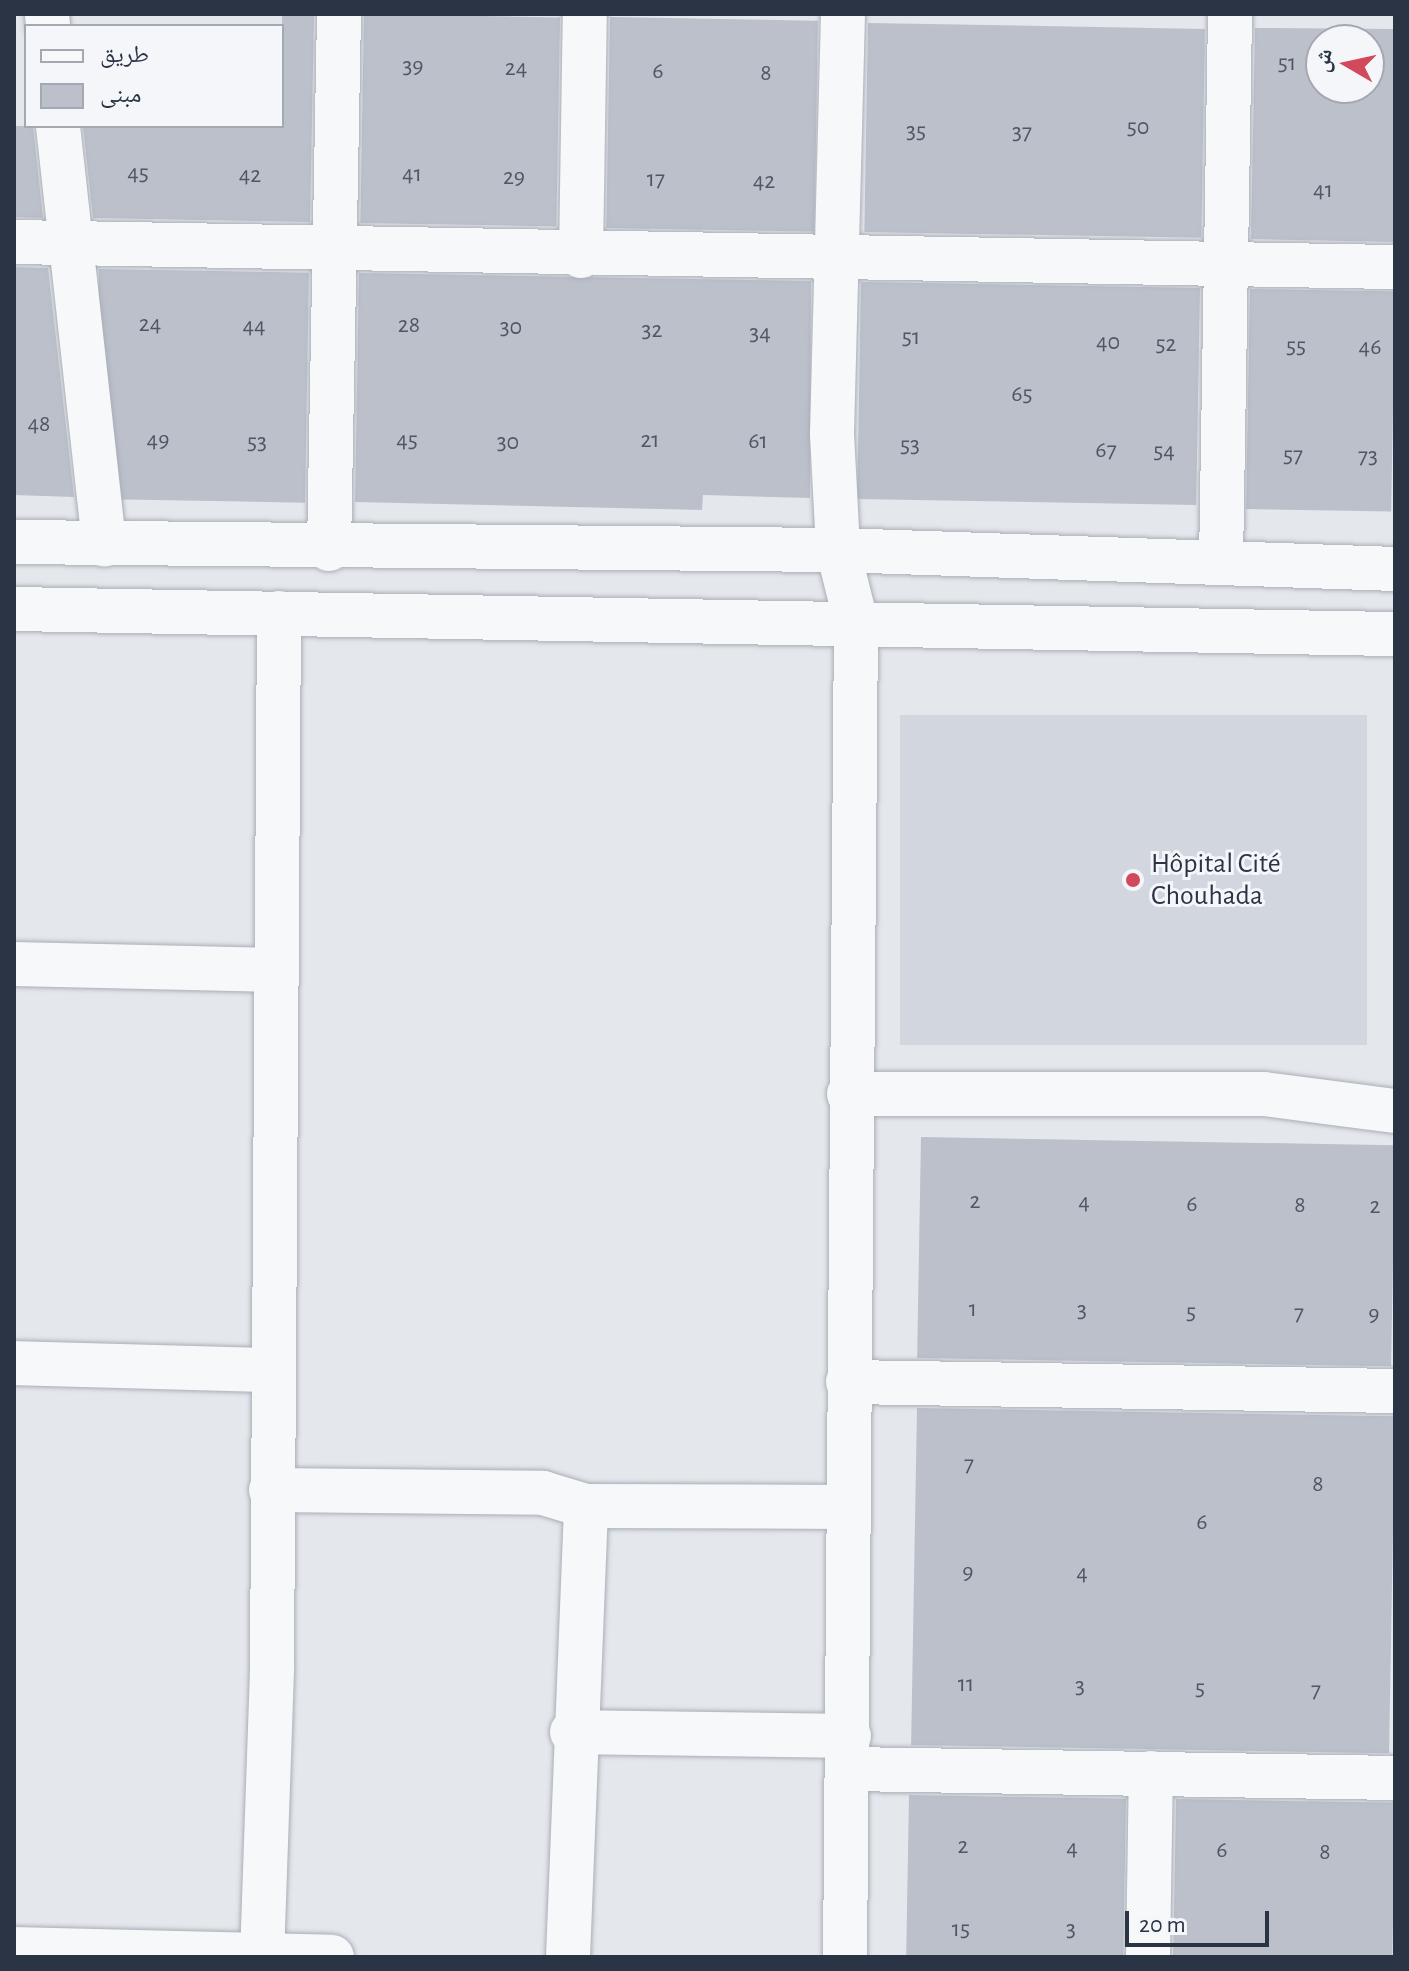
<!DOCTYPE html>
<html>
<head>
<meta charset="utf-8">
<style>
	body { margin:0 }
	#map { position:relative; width:1409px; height:1971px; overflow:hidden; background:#e4e7ec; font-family:"Alegreya Sans","Noto Naskh Arabic",sans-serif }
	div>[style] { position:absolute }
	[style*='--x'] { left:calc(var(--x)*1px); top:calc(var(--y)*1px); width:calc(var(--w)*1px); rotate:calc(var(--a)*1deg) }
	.built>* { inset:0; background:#d2d6de; transform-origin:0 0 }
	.building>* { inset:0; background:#bbc0ca; transform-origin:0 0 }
	.roads { filter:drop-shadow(0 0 2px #a9aeb7) drop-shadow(0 0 2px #a9aeb7) }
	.minor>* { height:44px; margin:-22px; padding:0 22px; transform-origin:22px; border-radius:22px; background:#f7f8fa }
	.dots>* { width:22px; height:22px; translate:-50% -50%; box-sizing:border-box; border:4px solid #f4f6f9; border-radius:50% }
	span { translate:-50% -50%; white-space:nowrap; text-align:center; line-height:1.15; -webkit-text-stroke:6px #f4f6f9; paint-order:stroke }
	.number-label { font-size:24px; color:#4f5766 }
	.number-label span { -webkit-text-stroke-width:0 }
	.poi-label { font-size:28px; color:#2b3445 }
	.left { translate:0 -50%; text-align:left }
	.frame { position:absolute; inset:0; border:16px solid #2b3445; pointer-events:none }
	.legend { position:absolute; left:24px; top:24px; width:260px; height:104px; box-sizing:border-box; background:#f4f6f9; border:2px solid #a4a8b1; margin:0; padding:10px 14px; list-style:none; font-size:24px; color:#2b3445 }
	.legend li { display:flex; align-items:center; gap:16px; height:40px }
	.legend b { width:40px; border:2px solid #a4a8b1 }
	.north { position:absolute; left:1305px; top:24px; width:80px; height:80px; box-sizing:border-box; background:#f4f6f9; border:2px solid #a4a8b1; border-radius:50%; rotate:279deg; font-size:22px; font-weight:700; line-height:32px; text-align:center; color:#2b3445 }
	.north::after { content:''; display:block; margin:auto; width:28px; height:36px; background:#d1495b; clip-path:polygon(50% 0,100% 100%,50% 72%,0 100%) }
	.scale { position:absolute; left:1125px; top:1911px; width:144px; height:36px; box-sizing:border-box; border:4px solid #2b3445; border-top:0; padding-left:10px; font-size:24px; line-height:28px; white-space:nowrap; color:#2b3445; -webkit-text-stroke:6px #f4f6f9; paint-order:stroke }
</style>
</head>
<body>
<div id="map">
	<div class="built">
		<i style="left:900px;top:715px;width:467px;height:330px"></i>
	</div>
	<div class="building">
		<i style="clip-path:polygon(282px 14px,314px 14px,310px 222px,93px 218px,83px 126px,282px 126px)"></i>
		<i style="left:364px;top:14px;width:196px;height:209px;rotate:1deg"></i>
		<i style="left:610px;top:17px;width:208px;height:211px;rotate:1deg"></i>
		<i style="left:868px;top:23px;width:337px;height:209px;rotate:1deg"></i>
		<i style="clip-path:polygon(evenodd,1255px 28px,1395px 29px,1395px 242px,1251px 239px,1255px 28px,1321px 40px,1369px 40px,1369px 88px,1321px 88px,1321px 40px)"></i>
		<i style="clip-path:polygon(14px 126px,33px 126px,43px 218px,14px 217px)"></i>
		<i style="clip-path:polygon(14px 267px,48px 268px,74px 497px,14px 495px)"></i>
		<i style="left:99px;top:269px;width:210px;height:230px;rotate:1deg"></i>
		<i style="clip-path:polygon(359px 273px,811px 281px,810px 498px,703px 495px,702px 510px,355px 502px)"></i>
		<i style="left:861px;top:282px;width:339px;height:217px;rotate:1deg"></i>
		<i style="left:1250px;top:289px;width:145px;height:220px;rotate:1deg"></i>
		<i style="left:921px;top:1137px;width:474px;height:221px;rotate:1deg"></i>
		<i style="left:917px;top:1408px;width:478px;height:337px;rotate:1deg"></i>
		<i style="left:909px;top:1795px;width:217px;height:162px;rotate:1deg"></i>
		<i style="left:1176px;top:1799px;width:219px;height:158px;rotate:1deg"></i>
	</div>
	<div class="roads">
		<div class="minor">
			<i style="--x:47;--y:14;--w:12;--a:85"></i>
			<i style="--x:843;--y:14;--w:420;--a:91.5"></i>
			<i style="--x:832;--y:434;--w:116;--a:87"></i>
			<i style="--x:838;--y:550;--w:74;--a:76"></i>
			<i style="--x:856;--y:622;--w:1335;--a:90.47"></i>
			<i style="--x:58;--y:126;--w:421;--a:83.7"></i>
			<i style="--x:14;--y:242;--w:1381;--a:1.04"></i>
			<i style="--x:581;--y:256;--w:242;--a:-89.1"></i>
			<i style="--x:14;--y:542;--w:824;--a:0.56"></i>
			<i style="--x:838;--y:550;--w:557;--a:1.95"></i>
			<i style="--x:329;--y:549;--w:535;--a:-88.93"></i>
			<i style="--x:1221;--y:563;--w:549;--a:-89.06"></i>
			<i style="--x:14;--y:609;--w:1381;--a:1.04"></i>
			<i style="--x:14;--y:964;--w:263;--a:1.3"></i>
			<i style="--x:849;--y:1094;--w:415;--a:0"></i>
			<i style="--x:1264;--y:1094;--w:132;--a:7.4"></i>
			<i style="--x:14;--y:1363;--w:257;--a:1.6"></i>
			<i style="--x:848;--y:1382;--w:547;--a:0.94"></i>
			<i style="--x:271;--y:1490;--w:272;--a:0.6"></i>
			<i style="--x:543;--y:1493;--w:45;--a:16.8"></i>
			<i style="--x:586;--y:1506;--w:262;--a:0.2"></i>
			<i style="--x:572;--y:1732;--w:277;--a:0.8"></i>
			<i style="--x:849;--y:1769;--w:546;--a:0.94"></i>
			<i style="--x:14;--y:1949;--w:318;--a:1.4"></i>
			<i style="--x:262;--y:1957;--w:290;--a:-88"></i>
			<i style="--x:272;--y:1667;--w:1054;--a:-89.62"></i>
			<i style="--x:568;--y:1957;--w:451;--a:-87.7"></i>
			<i style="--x:1148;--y:1957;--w:184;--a:-89.1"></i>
		</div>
	</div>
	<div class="dots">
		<i style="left:1133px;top:880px;background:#d1495b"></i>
	</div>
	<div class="number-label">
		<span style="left:1287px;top:64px">51</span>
		<span style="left:413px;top:67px">39</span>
		<span style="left:516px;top:69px">24</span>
		<span style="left:658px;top:72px">6</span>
		<span style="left:766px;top:74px">8</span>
		<span style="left:1138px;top:128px">50</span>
		<span style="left:916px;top:132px">35</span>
		<span style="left:1022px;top:133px">37</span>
		<span style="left:138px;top:174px">45</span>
		<span style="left:412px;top:175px">41</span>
		<span style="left:250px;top:176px">42</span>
		<span style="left:514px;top:178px">29</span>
		<span style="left:656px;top:180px">17</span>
		<span style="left:764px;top:182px">42</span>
		<span style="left:1323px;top:191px">41</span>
		<span style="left:150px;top:325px">24</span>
		<span style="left:409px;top:326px">28</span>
		<span style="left:254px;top:327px">44</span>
		<span style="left:511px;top:328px">30</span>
		<span style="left:652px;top:331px">32</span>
		<span style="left:760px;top:334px">34</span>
		<span style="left:911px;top:338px">51</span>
		<span style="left:1108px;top:343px">40</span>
		<span style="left:1166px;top:345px">52</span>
		<span style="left:1296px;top:347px">55</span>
		<span style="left:1370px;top:348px">46</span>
		<span style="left:1022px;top:395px">65</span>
		<span style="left:39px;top:425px">48</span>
		<span style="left:158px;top:441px">49</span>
		<span style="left:407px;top:441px">45</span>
		<span style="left:650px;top:441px">21</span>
		<span style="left:758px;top:442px">61</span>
		<span style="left:257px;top:443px">53</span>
		<span style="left:508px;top:443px">30</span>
		<span style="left:910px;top:446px">53</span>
		<span style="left:1106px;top:451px">67</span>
		<span style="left:1164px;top:452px">54</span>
		<span style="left:1293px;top:456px">57</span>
		<span style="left:1368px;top:457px">73</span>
		<span style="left:975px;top:1202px">2</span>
		<span style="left:1084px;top:1203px">4</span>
		<span style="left:1192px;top:1205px">6</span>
		<span style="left:1300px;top:1206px">8</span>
		<span style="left:1375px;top:1207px">2</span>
		<span style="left:973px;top:1310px">1</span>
		<span style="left:1082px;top:1311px">3</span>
		<span style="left:1191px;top:1313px">5</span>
		<span style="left:1299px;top:1314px">7</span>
		<span style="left:1374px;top:1315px">9</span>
		<span style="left:969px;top:1465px">7</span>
		<span style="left:1318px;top:1485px">8</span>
		<span style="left:1202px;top:1523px">6</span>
		<span style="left:968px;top:1573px">9</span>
		<span style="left:1082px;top:1574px">4</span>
		<span style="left:966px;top:1685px">11</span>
		<span style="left:1080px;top:1687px">3</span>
		<span style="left:1200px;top:1689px">5</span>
		<span style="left:1316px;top:1691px">7</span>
		<span style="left:963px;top:1847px">2</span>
		<span style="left:1072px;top:1849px">4</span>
		<span style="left:1222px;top:1851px">6</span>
		<span style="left:1325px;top:1853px">8</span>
		<span style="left:961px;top:1930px">15</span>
		<span style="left:1071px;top:1930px">3</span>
	</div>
	<div class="poi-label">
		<span class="left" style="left:1151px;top:880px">Hôpital Cité<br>Chouhada</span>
	</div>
	<div class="frame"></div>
	<ul class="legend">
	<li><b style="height:10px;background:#f7f8fa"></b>طريق</li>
	<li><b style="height:22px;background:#bbc0ca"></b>مبنى</li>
	</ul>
	<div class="north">ش</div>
	<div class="scale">20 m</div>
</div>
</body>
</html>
